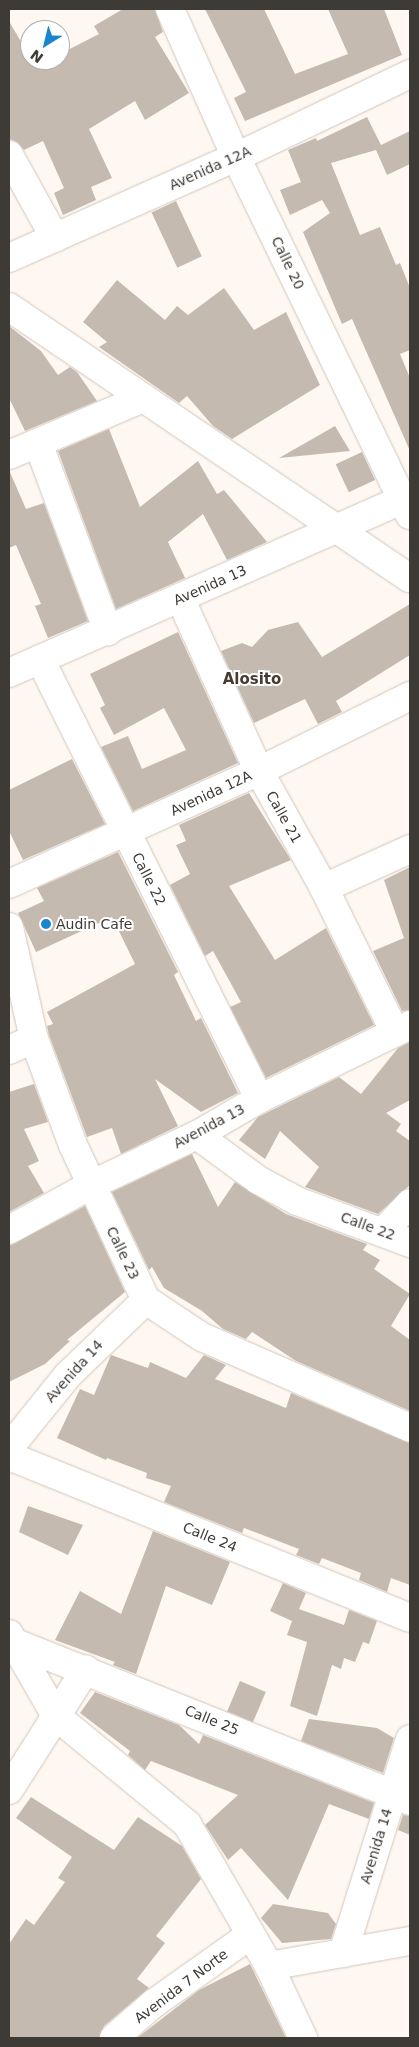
<!DOCTYPE html>
<html>
<head>
<meta charset="utf-8">
<style>
	body { margin:0 }
	#map { position:relative; width:419px; height:2047px; overflow:hidden; background:#fff8f2; font-family:"DejaVu Sans",sans-serif }
	div>[style] { position:absolute }
	[style*='--x'] { left:calc(var(--x)*1px); top:calc(var(--y)*1px); width:calc(var(--w)*1px); rotate:calc(var(--a)*1deg) }
	.building>* { inset:0; background:#c4bab0; transform-origin:0 0 }
	.roads { filter:drop-shadow(0 0 1px #d0c6bc) drop-shadow(0 0 1px #d0c6bc) }
	.minor>* { height:28px; margin:-14px; padding:0 14px; transform-origin:14px; border-radius:14px; background:#fff }
	.dots>* { width:14px; height:14px; translate:-50% -50%; box-sizing:border-box; border:2px solid #fff; border-radius:50% }
	span { translate:-50% -50%; white-space:nowrap; text-align:center; line-height:1.15; -webkit-text-stroke:4px #fff; paint-order:stroke }
	.street-label { font-size:14px; color:#3e3a36 }
	.poi-label { font-size:14px; color:#3e3a36 }
	.left { translate:0 -50%; text-align:left }
	.neighbourhood-label { font-size:15px; color:#443b33; font-weight:700 }
	.frame { position:absolute; inset:0; border:10px solid #3e3a36; pointer-events:none }
	.north { position:absolute; left:20px; top:20px; width:50px; height:50px; box-sizing:border-box; background:#fff; border:1px solid #b2b0af; border-radius:50%; rotate:216deg; font-size:14px; font-weight:700; line-height:20px; text-align:center; color:#3e3a36 }
	.north::after { content:''; display:block; margin:auto; width:18px; height:22px; background:#1985cf; clip-path:polygon(50% 0,100% 100%,50% 72%,0 100%) }
</style>
</head>
<body>
<div id="map">
	<div class="building">
		<i style="clip-path:polygon(123px 9px,155px 9px,163px 32px,155px 37px,189px 93px,145px 120px,135px 101px,89px 129px,112px 178px,91px 187px,96px 200px,63px 215px,54px 193px,64px 188px,43px 141px,24px 150px,17px 142px,9px 139px,9px 21px,35px 66px,47px 60px,60px 60px,60px 54px,99px 34px,94px 26px)"></i>
		<i style="clip-path:polygon(205px 9px,264px 9px,295px 74px,348px 54px,328px 9px,384px 9px,402px 55px,245px 121px,234px 98px,246px 92px)"></i>
		<i style="clip-path:polygon(367px 117px,381px 145px,410px 131px,410px 164px,387px 175px,376px 150px,331px 163px,360px 235px,380px 227px,396px 265px,400px 263px,410px 288px,410px 350px,400px 354px,410px 378px,410px 451px,352px 319px,342px 324px,303px 232px,330px 213px,322px 200px,290px 215px,280px 190px,301px 182px,288px 150px,316px 138px,317px 141px)"></i>
		<i style="left:176px;top:201px;width:61px;height:27px;rotate:65deg"></i>
		<i style="clip-path:polygon(117px 280px,165px 320px,177px 306px,188px 315px,224px 288px,254px 330px,286px 312px,320px 385px,232px 439px,213px 426px,187px 396px,179px 403px,99px 347px,107px 342px,83px 322px)"></i>
		<i style="clip-path:polygon(9px 326px,41px 351px,58px 375px,70px 367px,77px 372px,97px 401px,25px 431px,9px 398px)"></i>
		<i style="clip-path:polygon(335px 426px,350px 451px,279px 458px)"></i>
		<i style="clip-path:polygon(109px 429px,140px 507px,198px 461px,217px 494px,224px 490px,267px 542px,227px 560px,203px 514px,168px 542px,185px 578px,116px 609px,58px 451px)"></i>
		<i style="left:362px;top:452px;width:31px;height:29px;rotate:65deg"></i>
		<i style="clip-path:polygon(9px 470px,26px 509px,44px 503px,88px 621px,48px 638px,35px 606px,41px 604px,16px 545px,9px 548px)"></i>
		<i style="clip-path:polygon(410px 604px,410px 655px,336px 701px,342px 712px,318px 724px,305px 699px,254px 723px,221px 651px,242px 643px,252px 647px,268px 630px,298px 622px,322px 657px)"></i>
		<i style="clip-path:polygon(178px 632px,238px 763px,133px 811px,101px 747px,128px 736px,142px 769px,186px 750px,164px 708px,114px 735px,100px 708px,105px 705px,90px 674px)"></i>
		<i style="clip-path:polygon(72px 759px,105px 824px,23px 860px,9px 831px,9px 790px)"></i>
		<i style="clip-path:polygon(249px 793px,291px 860px,229px 886px,275px 960px,326px 928px,374px 1025px,266px 1078px,230px 1007px,241px 1002px,213px 951px,205px 956px,170px 885px,190px 874px,176px 845px,186px 841px,179px 825px)"></i>
		<i style="clip-path:polygon(118px 852px,178px 972px,174px 975px,196px 1021px,201px 1018px,238px 1093px,201px 1112px,155px 1079px,178px 1126px,121px 1154px,112px 1128px,87px 1137px,49px 1035px,47px 1026px,53px 1024px,47px 1012px,135px 964px,112px 917px,36px 952px,18px 913px,44px 901px,37px 888px)"></i>
		<i style="clip-path:polygon(410px 867px,410px 1010px,402px 1011px,373px 951px,404px 938px,384px 880px)"></i>
		<i style="clip-path:polygon(410px 1042px,410px 1100px,386px 1113px,401px 1124px,396px 1131px,410px 1141px,410px 1185px,378px 1214px,305px 1187px,319px 1167px,280px 1131px,265px 1159px,239px 1140px,258px 1117px,339px 1077px,361px 1094px,398px 1048px)"></i>
		<i style="clip-path:polygon(34px 1084px,48px 1122px,24px 1129px,39px 1161px,28px 1166px,44px 1193px,9px 1212px,9px 1092px)"></i>
		<i style="clip-path:polygon(192px 1154px,218px 1207px,235px 1182px,286px 1214px,367px 1244px,363px 1250px,380px 1260px,374px 1269px,410px 1294px,391px 1326px,410px 1340px,410px 1411px,296px 1361px,252px 1332px,246px 1339px,223px 1329px,202px 1311px,164px 1288px,152px 1267px,149px 1270px,112px 1192px)"></i>
		<i style="clip-path:polygon(85px 1206px,125px 1292px,67px 1340px,70px 1341px,45px 1364px,9px 1382px,9px 1246px)"></i>
		<i style="clip-path:polygon(111px 1355px,148px 1368px,150px 1362px,186px 1378px,204px 1355px,226px 1365px,215px 1379px,286px 1408px,291px 1393px,410px 1443px,410px 1585px,391px 1578px,387px 1592px,359px 1580px,361px 1573px,322px 1558px,319px 1564px,296px 1555px,299px 1549px,244px 1528px,242px 1533px,164px 1502px,171px 1486px,146px 1478px,147px 1473px,107px 1458px,106px 1460px,57px 1438px,80px 1389px,94px 1395px)"></i>
		<i style="clip-path:polygon(28px 1506px,83px 1525px,68px 1555px,19px 1532px)"></i>
		<i style="clip-path:polygon(153px 1531px,230px 1562px,212px 1605px,166px 1586px,136px 1674px,113px 1665px,115px 1662px,55px 1640px,80px 1591px,121px 1614px)"></i>
		<i style="clip-path:polygon(283px 1583px,306px 1593px,299px 1609px,344px 1625px,349px 1610px,377px 1621px,369px 1644px,363px 1642px,355px 1662px,344px 1658px,341px 1669px,332px 1665px,317px 1716px,290px 1706px,307px 1642px,287px 1635px,292px 1621px,270px 1611px)"></i>
		<i style="left:240px;top:1681px;width:28px;height:33px;rotate:23deg"></i>
		<i style="clip-path:polygon(95px 1692px,179px 1725px,199px 1744px,203px 1735px,374px 1803px,369px 1819px,329px 1804px,288px 1900px,241px 1848px,228px 1860px,205px 1825px,238px 1795px,151px 1761px,145px 1770px,128px 1755px,130px 1751px,80px 1713px)"></i>
		<i style="clip-path:polygon(309px 1719px,377px 1728px,394px 1738px,383px 1773px,301px 1741px)"></i>
		<i style="clip-path:polygon(31px 1797px,114px 1850px,138px 1817px,182px 1846px,201px 1879px,156px 1936px,165px 1943px,137px 1979px,149px 1988px,104px 2026px,99px 2038px,9px 2038px,9px 1944px,26px 1919px,34px 1925px,65px 1882px,58px 1878px,72px 1857px,16px 1818px)"></i>
		<i style="clip-path:polygon(403px 1815px,410px 1816px,410px 1835px,398px 1830px)"></i>
		<i style="clip-path:polygon(273px 1904px,328px 1913px,336px 1924px,331px 1939px,282px 1943px,261px 1918px)"></i>
		<i style="clip-path:polygon(250px 1964px,286px 2038px,137px 2038px,199px 1990px)"></i>
	</div>
	<div class="roads">
		<div class="minor">
			<i style="--x:170;--y:9;--w:162;--a:66"></i>
			<i style="--x:236;--y:157;--w:398;--a:64.1"></i>
			<i style="--x:9;--y:155;--w:95;--a:61"></i>
			<i style="--x:9;--y:258;--w:248;--a:-24"></i>
			<i style="--x:236;--y:157;--w:193;--a:-25.5"></i>
			<i style="--x:9;--y:307;--w:484;--a:34.1"></i>
			<i style="--x:38;--y:443;--w:201;--a:69.6"></i>
			<i style="--x:9;--y:455;--w:146;--a:-23"></i>
			<i style="--x:180;--y:598;--w:190;--a:65.5"></i>
			<i style="--x:259;--y:771;--w:134;--a:60.9"></i>
			<i style="--x:324;--y:888;--w:161;--a:63.8"></i>
			<i style="--x:40;--y:659;--w:491;--a:63.5"></i>
			<i style="--x:9;--y:673;--w:438;--a:-23.8"></i>
			<i style="--x:9;--y:884;--w:274;--a:-24.3"></i>
			<i style="--x:259;--y:771;--w:169;--a:-26.4"></i>
			<i style="--x:324;--y:888;--w:94;--a:-24.4"></i>
			<i style="--x:9;--y:927;--w:115;--a:77.4"></i>
			<i style="--x:34;--y:1039;--w:113;--a:69.8"></i>
			<i style="--x:73;--y:1145;--w:171;--a:64.8"></i>
			<i style="--x:146;--y:1300;--w:67;--a:33.5"></i>
			<i style="--x:202;--y:1337;--w:227;--a:23.6"></i>
			<i style="--x:9;--y:1050;--w:27;--a:-24"></i>
			<i style="--x:197;--y:1135;--w:76;--a:36.4"></i>
			<i style="--x:258;--y:1180;--w:44;--a:28.3"></i>
			<i style="--x:297;--y:1201;--w:121;--a:20.4"></i>
			<i style="--x:9;--y:1230;--w:94;--a:-28.8"></i>
			<i style="--x:91;--y:1185;--w:117;--a:-25.3"></i>
			<i style="--x:197;--y:1135;--w:72;--a:-30.1"></i>
			<i style="--x:259;--y:1099;--w:168;--a:-26.1"></i>
			<i style="--x:384;--y:1231;--w:38;--a:-47"></i>
			<i style="--x:9;--y:1448;--w:94;--a:-51.1"></i>
			<i style="--x:68;--y:1375;--w:108;--a:-43.9"></i>
			<i style="--x:9;--y:1456;--w:432;--a:22"></i>
			<i style="--x:9;--y:1634;--w:95;--a:60.2"></i>
			<i style="--x:56;--y:1716;--w:170;--a:39.5"></i>
			<i style="--x:187;--y:1824;--w:164;--a:60"></i>
			<i style="--x:269;--y:1966;--w:80;--a:64.7"></i>
			<i style="--x:13;--y:1642;--w:428;--a:21.8"></i>
			<i style="--x:9;--y:1790;--w:143;--a:-57.5"></i>
			<i style="--x:343;--y:1953;--w:224;--a:-72.6"></i>
			<i style="--x:269;--y:1966;--w:143;--a:-10.1"></i>
			<i style="--x:114;--y:2038;--w:52;--a:-41.1"></i>
			<i style="--x:153;--y:2004;--w:119;--a:-35.4"></i>
		</div>
	</div>
	<div class="dots">
		<i style="left:46px;top:924px;background:#1985cf"></i>
	</div>
	<div class="street-label">
		<span style="left:210px;top:168px;rotate:-24deg">Avenida 12A</span>
		<span style="left:288px;top:263px;rotate:64deg">Calle 20</span>
		<span style="left:210px;top:585px;rotate:-24deg">Avenida 13</span>
		<span style="left:211px;top:793px;rotate:-25deg">Avenida 12A</span>
		<span style="left:284px;top:817px;rotate:61deg">Calle 21</span>
		<span style="left:149px;top:879px;rotate:63deg">Calle 22</span>
		<span style="left:209px;top:1126px;rotate:-28deg">Avenida 13</span>
		<span style="left:368px;top:1226px;rotate:20deg">Calle 22</span>
		<span style="left:123px;top:1253px;rotate:64deg">Calle 23</span>
		<span style="left:74px;top:1371px;rotate:-48deg">Avenida 14</span>
		<span style="left:210px;top:1537px;rotate:22deg">Calle 24</span>
		<span style="left:212px;top:1720px;rotate:22deg">Calle 25</span>
		<span style="left:376px;top:1846px;rotate:-73deg">Avenida 14</span>
		<span style="left:181px;top:1986px;rotate:-37deg">Avenida 7 Norte</span>
	</div>
	<div class="poi-label">
		<span class="left" style="left:56px;top:924px">Audin Cafe</span>
	</div>
	<div class="neighbourhood-label">
		<span style="left:252px;top:680px">Alosito</span>
	</div>
	<div class="frame"></div>
	<div class="north">N</div>
</div>
</body>
</html>
